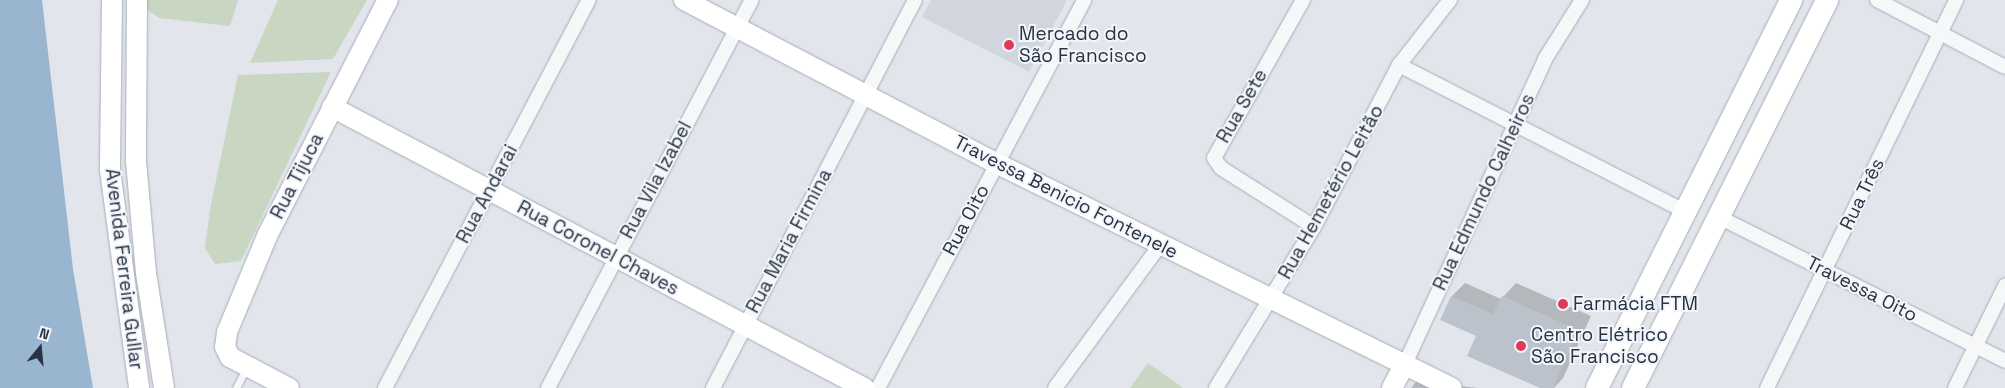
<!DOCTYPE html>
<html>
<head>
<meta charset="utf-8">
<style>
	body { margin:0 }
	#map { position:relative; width:2005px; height:388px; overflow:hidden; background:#e2e6ec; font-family:"Space Grotesk",sans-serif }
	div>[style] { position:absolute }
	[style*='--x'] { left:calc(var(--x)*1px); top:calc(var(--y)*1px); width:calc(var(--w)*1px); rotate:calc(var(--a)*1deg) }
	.built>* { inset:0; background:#d0d5de }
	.green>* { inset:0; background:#c8d6c2 }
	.water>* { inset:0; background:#9ab5cf }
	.shadow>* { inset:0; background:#0003 }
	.building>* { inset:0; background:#bbc2cc }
	.roads { filter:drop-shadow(0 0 1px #a6adb7) drop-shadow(0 0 1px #a6adb7) }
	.lane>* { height:7px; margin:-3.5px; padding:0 3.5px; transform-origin:3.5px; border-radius:3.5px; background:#f5f7f9 }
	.street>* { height:14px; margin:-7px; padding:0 7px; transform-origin:7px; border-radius:7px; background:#f5f7f9 }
	.secondary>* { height:20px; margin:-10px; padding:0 10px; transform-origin:10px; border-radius:10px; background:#fff }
	.primary>* { height:22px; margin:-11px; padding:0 11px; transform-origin:11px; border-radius:11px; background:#fff }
	.dots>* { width:14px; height:14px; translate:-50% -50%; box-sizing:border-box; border:2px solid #f2f5f9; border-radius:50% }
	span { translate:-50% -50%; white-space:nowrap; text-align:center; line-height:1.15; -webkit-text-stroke:4px #f2f5f9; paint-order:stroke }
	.poi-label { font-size:19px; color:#283346 }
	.left { translate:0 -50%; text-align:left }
	.street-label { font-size:19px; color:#283346 }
	.north { position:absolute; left:15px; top:323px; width:50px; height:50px; -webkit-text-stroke:4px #f2f5f9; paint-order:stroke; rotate:17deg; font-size:14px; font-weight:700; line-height:20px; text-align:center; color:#283346 }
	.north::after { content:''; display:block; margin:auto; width:18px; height:22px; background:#283346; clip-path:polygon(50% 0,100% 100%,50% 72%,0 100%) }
</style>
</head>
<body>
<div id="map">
	<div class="built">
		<i style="clip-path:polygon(931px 0,1067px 0,1029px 72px,922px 17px)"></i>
	</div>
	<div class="green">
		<i style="clip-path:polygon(142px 0,238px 0,230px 26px,159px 18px,142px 6px)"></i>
		<i style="clip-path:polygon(278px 0,367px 0,333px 59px,250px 63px)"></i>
		<i style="clip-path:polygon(331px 72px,241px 261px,215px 264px,205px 248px,210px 209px,238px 75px)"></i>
		<i style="clip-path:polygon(1148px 363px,1183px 388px,1130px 388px)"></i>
	</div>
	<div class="water">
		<i style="clip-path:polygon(0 0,42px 0,73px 269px,93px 388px,0 388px)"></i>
	</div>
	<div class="shadow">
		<i style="clip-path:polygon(1465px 283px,1501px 299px,1516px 283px,1591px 316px,1563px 378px,1554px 388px,1543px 388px,1478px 335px,1442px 319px,1452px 296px)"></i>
		<i style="clip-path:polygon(1426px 369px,1461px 386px,1478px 388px,1411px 388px)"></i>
	</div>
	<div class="building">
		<i style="clip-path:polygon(1451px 296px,1493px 314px,1502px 296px,1578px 330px,1553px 388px,1540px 388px,1467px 356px,1476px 336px,1440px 320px)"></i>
	</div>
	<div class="roads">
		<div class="lane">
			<i style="--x:236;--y:388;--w:22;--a:-63"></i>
		</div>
		<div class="street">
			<i style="--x:1303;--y:0;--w:181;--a:119.4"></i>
			<i style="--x:1214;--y:158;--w:12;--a:55"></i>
			<i style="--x:1221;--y:168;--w:110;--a:32.4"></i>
			<i style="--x:1877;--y:0;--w:144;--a:27.6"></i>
			<i style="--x:1399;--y:65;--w:322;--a:27.1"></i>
			<i style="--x:1719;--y:217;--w:320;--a:26.7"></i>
			<i style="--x:1405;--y:364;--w:336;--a:-65.3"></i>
			<i style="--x:1545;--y:59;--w:70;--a:-57.9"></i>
			<i style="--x:385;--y:388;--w:438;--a:-62.3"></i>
			<i style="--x:548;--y:388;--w:438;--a:-62.3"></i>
			<i style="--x:713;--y:388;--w:437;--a:-62.5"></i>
			<i style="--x:878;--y:388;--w:439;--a:-62"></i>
			<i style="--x:1055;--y:388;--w:177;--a:-53.7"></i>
			<i style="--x:1216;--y:388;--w:188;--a:-58.7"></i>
			<i style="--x:1314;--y:227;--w:183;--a:-62.3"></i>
			<i style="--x:1399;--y:65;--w:83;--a:-51.9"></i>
			<i style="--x:1767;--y:388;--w:432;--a:-64"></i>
			<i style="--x:1955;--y:388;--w:114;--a:-63.9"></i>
		</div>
		<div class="secondary">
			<i style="--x:112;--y:0;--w:170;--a:90.7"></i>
			<i style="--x:110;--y:170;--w:220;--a:82.4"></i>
			<i style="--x:137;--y:0;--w:161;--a:90.4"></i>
			<i style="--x:136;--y:161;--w:112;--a:84.9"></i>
			<i style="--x:146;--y:273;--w:116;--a:81.1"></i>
			<i style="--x:684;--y:0;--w:352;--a:27.6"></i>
			<i style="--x:996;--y:163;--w:508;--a:26.26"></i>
			<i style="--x:332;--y:107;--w:602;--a:27.84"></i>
			<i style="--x:289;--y:388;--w:67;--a:-152.3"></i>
			<i style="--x:230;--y:357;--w:11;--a:-117"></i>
			<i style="--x:225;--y:347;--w:15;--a:-82"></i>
			<i style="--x:227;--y:332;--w:106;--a:-67.3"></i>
			<i style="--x:268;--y:234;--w:263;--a:-62.9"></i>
			<i style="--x:1392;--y:388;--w:27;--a:-62"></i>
		</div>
		<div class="primary">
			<i style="--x:1597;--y:388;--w:434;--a:-63.4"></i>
			<i style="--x:1633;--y:388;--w:434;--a:-63.4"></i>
		</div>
	</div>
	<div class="dots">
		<i style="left:1009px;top:45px;background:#dc3c57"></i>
		<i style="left:1563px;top:304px;background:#dc3c57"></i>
		<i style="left:1521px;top:346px;background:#dc3c57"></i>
	</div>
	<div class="poi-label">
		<span class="left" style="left:1019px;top:45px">Mercado do<br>São Francisco</span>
		<span class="left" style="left:1573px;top:304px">Farmácia FTM</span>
		<span class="left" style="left:1531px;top:346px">Centro Elétrico<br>São Francisco</span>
	</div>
	<div class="street-label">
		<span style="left:1242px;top:106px;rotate:-60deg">Rua Sete</span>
		<span style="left:297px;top:176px;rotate:-63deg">Rua Tijuca</span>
		<span style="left:656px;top:180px;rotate:-62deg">Rua Vila Izabel</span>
		<span style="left:1331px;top:192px;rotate:-61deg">Rua Hemetério Leitão</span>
		<span style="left:1484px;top:192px;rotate:-65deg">Rua Edmundo Calheiros</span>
		<span style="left:487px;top:194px;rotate:-62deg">Rua Andarai</span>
		<span style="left:1862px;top:194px;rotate:-64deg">Rua Três</span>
		<span style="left:1066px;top:197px;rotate:27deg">Travessa Benicio Fontenele</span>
		<span style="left:966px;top:220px;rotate:-62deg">Rua Oito</span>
		<span style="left:789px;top:241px;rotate:-62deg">Rua Maria Firmina</span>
		<span style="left:598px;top:248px;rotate:28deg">Rua Coronel Chaves</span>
		<span style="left:124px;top:269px;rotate:83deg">Avenida Ferreira Gullar</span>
		<span style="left:1862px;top:289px;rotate:27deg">Travessa Oito</span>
	</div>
	<div class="north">N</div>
</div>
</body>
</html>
